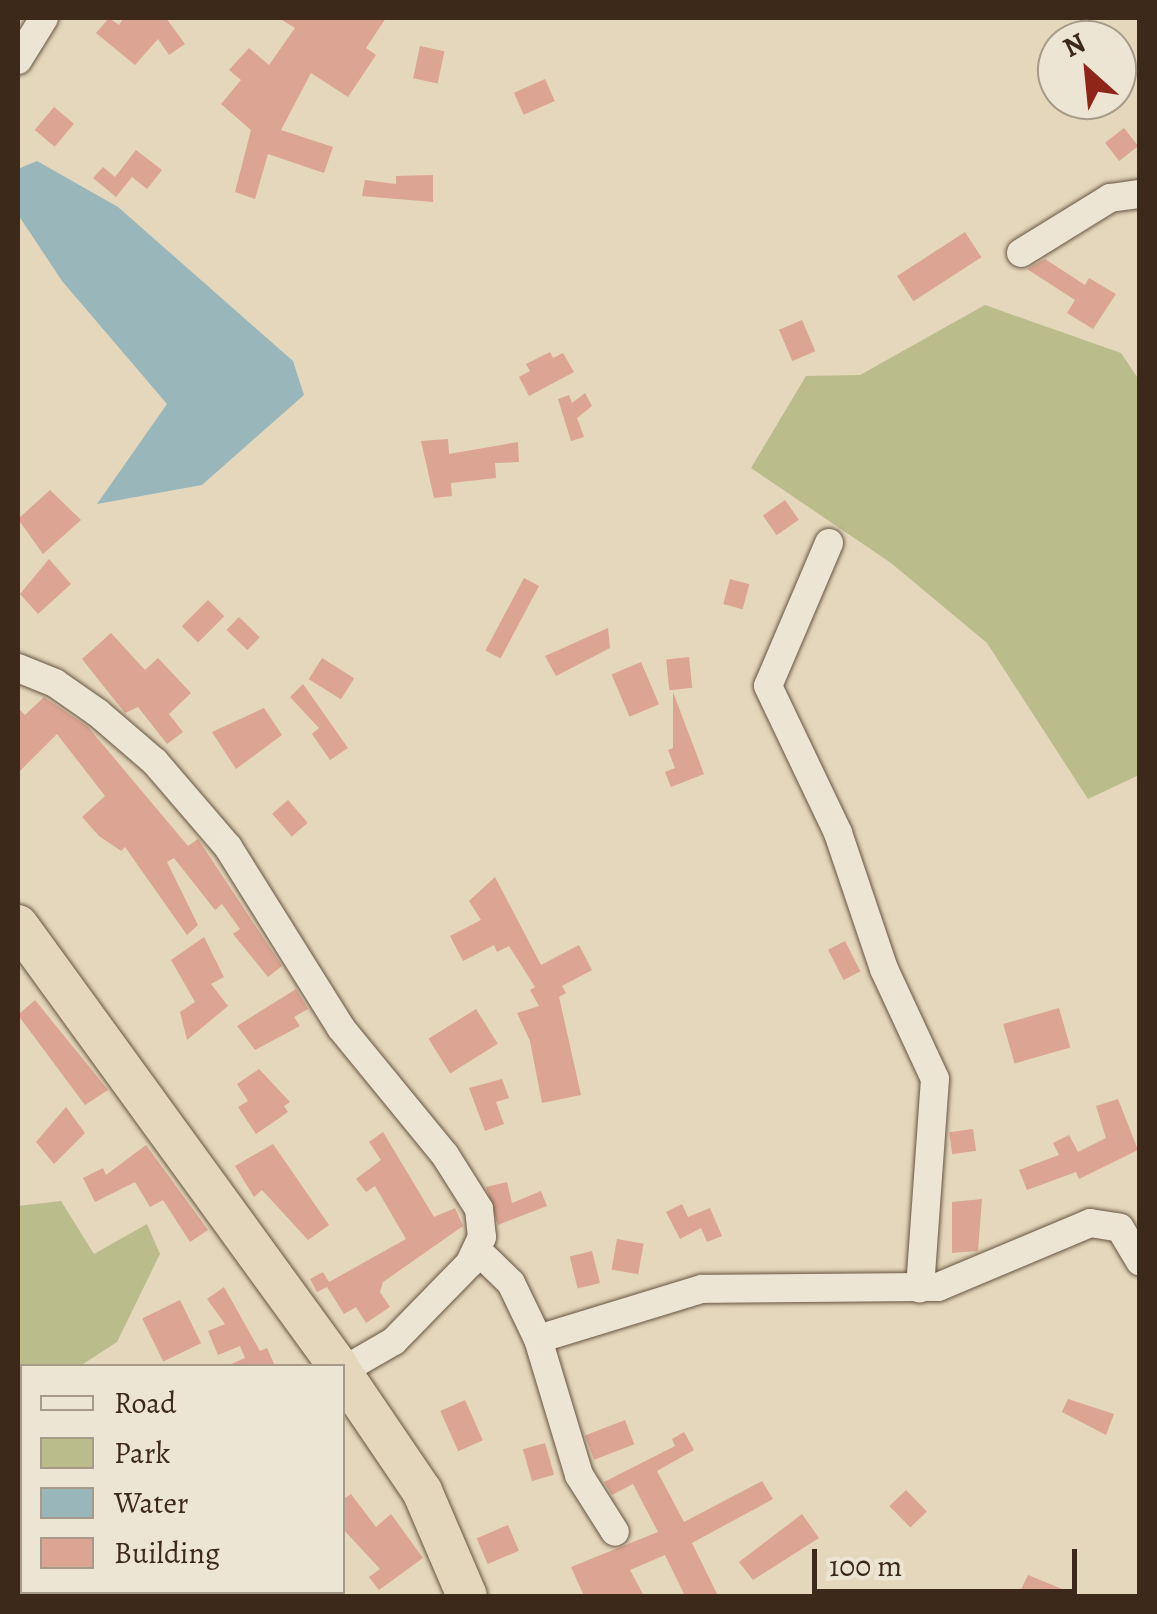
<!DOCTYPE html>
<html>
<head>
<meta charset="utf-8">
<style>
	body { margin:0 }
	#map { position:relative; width:1157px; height:1614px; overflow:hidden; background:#e4d7bb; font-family:Alegreya,serif }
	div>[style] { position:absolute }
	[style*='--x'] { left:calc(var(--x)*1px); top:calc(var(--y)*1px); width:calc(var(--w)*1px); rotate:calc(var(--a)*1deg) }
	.green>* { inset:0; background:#bbbc8b }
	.water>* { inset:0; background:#99b7ba }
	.building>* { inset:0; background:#dca492; transform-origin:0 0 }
	.roads { filter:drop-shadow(0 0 2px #675442) drop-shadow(0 0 2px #675442) }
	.minor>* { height:28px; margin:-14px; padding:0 14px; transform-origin:14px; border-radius:14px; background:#ede5d3 }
	.highway>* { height:40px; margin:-20px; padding:0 20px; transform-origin:20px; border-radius:20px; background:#e4d7bb }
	span { translate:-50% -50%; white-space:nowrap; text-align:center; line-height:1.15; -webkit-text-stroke:9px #ede5d3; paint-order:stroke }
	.frame { position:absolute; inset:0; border:20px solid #3d2919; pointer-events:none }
	.legend { position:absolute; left:20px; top:1364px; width:325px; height:230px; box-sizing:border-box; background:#ede5d3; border:2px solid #a79a89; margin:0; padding:12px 18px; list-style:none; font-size:30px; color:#3d2919 }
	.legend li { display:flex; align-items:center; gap:20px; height:50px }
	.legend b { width:50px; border:2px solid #a79a89 }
	.north { position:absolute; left:1037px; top:20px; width:100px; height:100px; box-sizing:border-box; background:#ede5d3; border:2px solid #a79a89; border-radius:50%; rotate:333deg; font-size:28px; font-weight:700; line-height:40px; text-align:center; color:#3d2919 }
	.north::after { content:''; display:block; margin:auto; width:35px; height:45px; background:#8f2418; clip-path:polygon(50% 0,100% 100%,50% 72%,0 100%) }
	.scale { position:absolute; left:812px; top:1549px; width:265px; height:45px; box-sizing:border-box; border:5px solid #3d2919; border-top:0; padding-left:12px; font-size:30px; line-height:35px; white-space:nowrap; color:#3d2919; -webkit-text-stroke:8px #ede5d3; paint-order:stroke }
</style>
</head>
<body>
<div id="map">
	<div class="green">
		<i style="clip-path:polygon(985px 305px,1121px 353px,1139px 380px,1139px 775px,1088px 799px,987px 643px,891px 563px,751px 468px,806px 376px,860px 375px)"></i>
		<i style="clip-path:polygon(61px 1201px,94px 1254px,147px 1224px,160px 1254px,117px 1342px,80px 1366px,22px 1366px,22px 1592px,266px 1596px,18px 1596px,18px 1206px)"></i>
	</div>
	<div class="water">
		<i style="clip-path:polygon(37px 161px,118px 207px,293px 361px,304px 395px,202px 485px,97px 504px,167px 404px,62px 281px,19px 216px,18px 169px)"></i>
	</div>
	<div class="building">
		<i style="clip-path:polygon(109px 18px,119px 25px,124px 18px,166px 18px,185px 44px,169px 55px,158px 39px,135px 65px,96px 33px)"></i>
		<i style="clip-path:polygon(279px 18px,386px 18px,366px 48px,376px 55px,348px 97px,311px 73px,281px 130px,333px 147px,324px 173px,268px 154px,255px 199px,235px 192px,251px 130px,221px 104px,241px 80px,229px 70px,249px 48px,269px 65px,295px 28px)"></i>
		<i style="left:420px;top:46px;width:25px;height:33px;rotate:12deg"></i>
		<i style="left:545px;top:79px;width:24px;height:34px;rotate:66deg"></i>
		<i style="left:54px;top:107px;width:26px;height:30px;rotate:40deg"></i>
		<i style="left:1124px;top:128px;width:23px;height:24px;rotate:52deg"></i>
		<i style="clip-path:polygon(136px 150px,162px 170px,147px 189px,132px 177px,116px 197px,93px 178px,103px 167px,115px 177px)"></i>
		<i style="clip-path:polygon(433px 175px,433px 202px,362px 196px,365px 180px,396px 184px,396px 176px)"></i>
		<i style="left:965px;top:232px;width:30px;height:81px;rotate:57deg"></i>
		<i style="clip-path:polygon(1045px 259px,1085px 285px,1089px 278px,1116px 294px,1093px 329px,1067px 313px,1075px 300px,1027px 269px)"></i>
		<i style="left:802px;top:320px;width:34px;height:25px;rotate:67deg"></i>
		<i style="clip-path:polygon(550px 352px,553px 358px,563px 353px,574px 372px,529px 396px,519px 377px,530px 371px,526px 364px)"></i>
		<i style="clip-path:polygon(585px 393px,592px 406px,577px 418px,584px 437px,571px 441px,558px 399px,569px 395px,572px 403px)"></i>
		<i style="clip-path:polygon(448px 439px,449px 454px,518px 442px,519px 462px,495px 463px,496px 478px,451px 483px,452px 496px,434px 498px,421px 441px)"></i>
		<i style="clip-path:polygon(50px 490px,81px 520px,43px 554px,18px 519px)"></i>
		<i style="left:785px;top:500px;width:24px;height:27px;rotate:55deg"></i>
		<i style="clip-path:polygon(49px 559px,71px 584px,38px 614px,20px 594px)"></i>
		<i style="left:524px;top:578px;width:17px;height:82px;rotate:28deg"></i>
		<i style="left:730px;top:579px;width:20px;height:26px;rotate:15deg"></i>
		<i style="left:208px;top:600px;width:23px;height:37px;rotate:45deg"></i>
		<i style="left:239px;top:617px;width:29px;height:18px;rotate:44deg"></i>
		<i style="clip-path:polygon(608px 628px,610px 648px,556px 676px,545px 656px)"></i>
		<i style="clip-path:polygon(111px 633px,145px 670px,158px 658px,191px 693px,169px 714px,183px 732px,167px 744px,138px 707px,125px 713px,82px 659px)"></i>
		<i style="left:689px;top:657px;width:31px;height:23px;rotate:84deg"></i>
		<i style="left:322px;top:658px;width:38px;height:25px;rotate:32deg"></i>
		<i style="left:641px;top:662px;width:46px;height:32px;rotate:67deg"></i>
		<i style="clip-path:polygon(303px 684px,348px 748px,330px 760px,312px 734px,319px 728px,290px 697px)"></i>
		<i style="clip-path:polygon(673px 692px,704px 774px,671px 787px,665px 772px,675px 768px,668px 750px,673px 748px)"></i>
		<i style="clip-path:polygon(44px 697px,88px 727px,188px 846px,198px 839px,282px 966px,268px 977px,233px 934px,240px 929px,222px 904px,215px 910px,174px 858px,167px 862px,198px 925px,187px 935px,125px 847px,121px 851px,99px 836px,82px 817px,105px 796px,57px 734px,18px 773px,18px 708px,25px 715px)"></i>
		<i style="clip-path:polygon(264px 708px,282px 735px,236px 769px,212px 732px)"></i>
		<i style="left:288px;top:800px;width:30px;height:21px;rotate:49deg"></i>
		<i style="clip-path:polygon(495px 877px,541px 965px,579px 945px,592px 970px,562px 986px,566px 993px,559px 997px,581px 1095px,542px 1103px,530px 1041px,517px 1013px,539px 1006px,530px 990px,535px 987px,509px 946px,497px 952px,494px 945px,463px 961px,450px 936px,481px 920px,469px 901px)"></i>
		<i style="clip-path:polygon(204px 937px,224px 977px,211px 984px,228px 1006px,187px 1040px,180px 1012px,195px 1002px,171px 960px)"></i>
		<i style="left:845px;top:941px;width:34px;height:19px;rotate:63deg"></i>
		<i style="clip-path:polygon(296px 989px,308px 1009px,294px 1017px,300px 1026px,255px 1050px,237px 1026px)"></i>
		<i style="clip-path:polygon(35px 1000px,108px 1090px,85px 1105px,18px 1015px)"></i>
		<i style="left:1059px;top:1008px;width:41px;height:58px;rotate:74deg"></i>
		<i style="left:476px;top:1009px;width:41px;height:56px;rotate:58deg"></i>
		<i style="clip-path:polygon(259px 1069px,290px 1102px,284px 1106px,288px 1112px,256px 1134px,238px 1107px,248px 1101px,237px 1084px)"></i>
		<i style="clip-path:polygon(502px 1079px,509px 1098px,496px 1102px,504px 1124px,485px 1131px,469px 1088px)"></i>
		<i style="clip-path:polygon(1118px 1099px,1138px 1150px,1079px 1179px,1076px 1172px,1027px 1190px,1019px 1170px,1059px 1155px,1053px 1143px,1069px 1135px,1078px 1152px,1106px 1138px,1096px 1106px)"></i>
		<i style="clip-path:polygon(66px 1107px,85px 1133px,54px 1164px,36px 1142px)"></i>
		<i style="left:973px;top:1129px;width:22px;height:24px;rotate:82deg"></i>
		<i style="clip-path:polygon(383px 1132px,434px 1217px,455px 1208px,463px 1226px,383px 1282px,380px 1292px,390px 1307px,366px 1323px,356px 1307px,344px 1314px,327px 1287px,317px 1292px,310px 1279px,323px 1272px,329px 1282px,406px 1239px,375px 1186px,366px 1192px,356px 1179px,381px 1160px,369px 1142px)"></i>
		<i style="clip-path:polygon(273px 1144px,329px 1225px,308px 1240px,262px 1190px,254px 1197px,235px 1166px)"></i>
		<i style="clip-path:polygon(146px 1145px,208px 1230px,190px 1242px,163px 1200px,150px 1207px,135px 1182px,95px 1202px,83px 1178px,103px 1168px,106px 1175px)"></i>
		<i style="clip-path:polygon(507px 1182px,512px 1203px,541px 1191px,547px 1206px,498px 1225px,486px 1187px)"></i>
		<i style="clip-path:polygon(982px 1199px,978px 1251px,952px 1253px,952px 1202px)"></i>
		<i style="clip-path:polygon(682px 1204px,688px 1217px,710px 1208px,722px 1236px,707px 1242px,701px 1228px,680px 1239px,666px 1212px)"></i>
		<i style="left:617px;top:1239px;width:27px;height:31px;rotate:10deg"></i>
		<i style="left:592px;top:1251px;width:33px;height:23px;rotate:76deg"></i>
		<i style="clip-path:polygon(224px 1287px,260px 1351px,267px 1348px,275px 1366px,227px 1366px,245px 1358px,240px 1346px,218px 1355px,208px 1331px,225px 1324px,207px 1299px)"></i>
		<i style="left:180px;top:1300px;width:48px;height:42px;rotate:64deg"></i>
		<i style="clip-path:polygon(1068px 1399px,1114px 1414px,1106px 1435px,1062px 1412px)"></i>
		<i style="left:465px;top:1400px;width:44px;height:27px;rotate:66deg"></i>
		<i style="left:625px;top:1420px;width:26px;height:43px;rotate:69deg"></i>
		<i style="clip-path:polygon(684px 1432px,694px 1450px,657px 1471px,684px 1522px,762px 1481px,773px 1499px,692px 1543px,718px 1596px,685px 1596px,665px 1555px,630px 1570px,644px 1596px,584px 1596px,571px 1567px,658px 1532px,633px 1484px,612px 1495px,604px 1482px,675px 1446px,672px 1439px)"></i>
		<i style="left:545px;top:1443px;width:33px;height:23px;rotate:74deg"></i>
		<i style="left:906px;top:1490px;width:30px;height:23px;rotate:46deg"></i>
		<i style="clip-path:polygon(351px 1494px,376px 1527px,391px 1514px,423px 1558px,379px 1590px,369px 1577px,380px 1569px,342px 1528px,342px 1500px)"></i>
		<i style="clip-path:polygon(802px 1514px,819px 1538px,753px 1580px,739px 1562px)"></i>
		<i style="left:508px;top:1525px;width:28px;height:34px;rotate:67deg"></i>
		<i style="clip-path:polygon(1028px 1575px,1079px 1596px,1018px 1596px)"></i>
	</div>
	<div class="roads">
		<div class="minor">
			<i style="--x:18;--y:60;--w:49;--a:-58.2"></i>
			<i style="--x:1021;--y:253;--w:105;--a:-31.7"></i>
			<i style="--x:1110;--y:198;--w:30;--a:-8"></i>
			<i style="--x:829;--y:543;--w:155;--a:113.1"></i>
			<i style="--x:768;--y:686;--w:163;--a:64.5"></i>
			<i style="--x:838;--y:833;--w:144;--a:71.3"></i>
			<i style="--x:884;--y:969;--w:121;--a:65.1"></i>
			<i style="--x:935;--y:1079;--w:210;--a:94.1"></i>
			<i style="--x:18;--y:668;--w:40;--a:22"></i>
			<i style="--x:55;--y:683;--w:52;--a:34.9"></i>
			<i style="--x:98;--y:713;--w:75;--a:40.7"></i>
			<i style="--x:155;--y:762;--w:112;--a:49.3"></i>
			<i style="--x:228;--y:847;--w:213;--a:58"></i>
			<i style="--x:341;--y:1028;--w:164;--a:50.7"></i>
			<i style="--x:445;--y:1155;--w:64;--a:57.8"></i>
			<i style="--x:479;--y:1209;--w:28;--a:84"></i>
			<i style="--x:482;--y:1237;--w:29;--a:115"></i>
			<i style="--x:470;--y:1263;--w:109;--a:134.3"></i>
			<i style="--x:394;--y:1341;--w:60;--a:150"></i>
			<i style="--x:477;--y:1250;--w:47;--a:44.1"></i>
			<i style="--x:511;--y:1283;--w:62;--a:64.3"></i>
			<i style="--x:538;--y:1339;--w:142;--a:73.2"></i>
			<i style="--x:579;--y:1475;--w:67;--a:57.7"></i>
			<i style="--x:538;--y:1339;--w:171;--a:-17"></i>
			<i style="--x:702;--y:1289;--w:236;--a:-0.5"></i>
			<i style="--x:938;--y:1287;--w:165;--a:-22.8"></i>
			<i style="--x:1090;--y:1223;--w:30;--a:9"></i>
			<i style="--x:1120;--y:1228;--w:39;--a:59"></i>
		</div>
		<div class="highway">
			<i style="--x:18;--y:925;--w:545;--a:54.03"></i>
			<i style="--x:342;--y:1373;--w:143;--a:55.9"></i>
			<i style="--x:422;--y:1491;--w:114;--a:66.8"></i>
		</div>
	</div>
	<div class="frame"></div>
	<ul class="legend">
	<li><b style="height:12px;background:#ede5d3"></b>Road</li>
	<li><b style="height:28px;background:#bbbc8b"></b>Park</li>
	<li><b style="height:28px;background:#99b7ba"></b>Water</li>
	<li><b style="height:28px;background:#dca492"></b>Building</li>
	</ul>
	<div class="north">N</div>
	<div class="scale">100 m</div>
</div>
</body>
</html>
